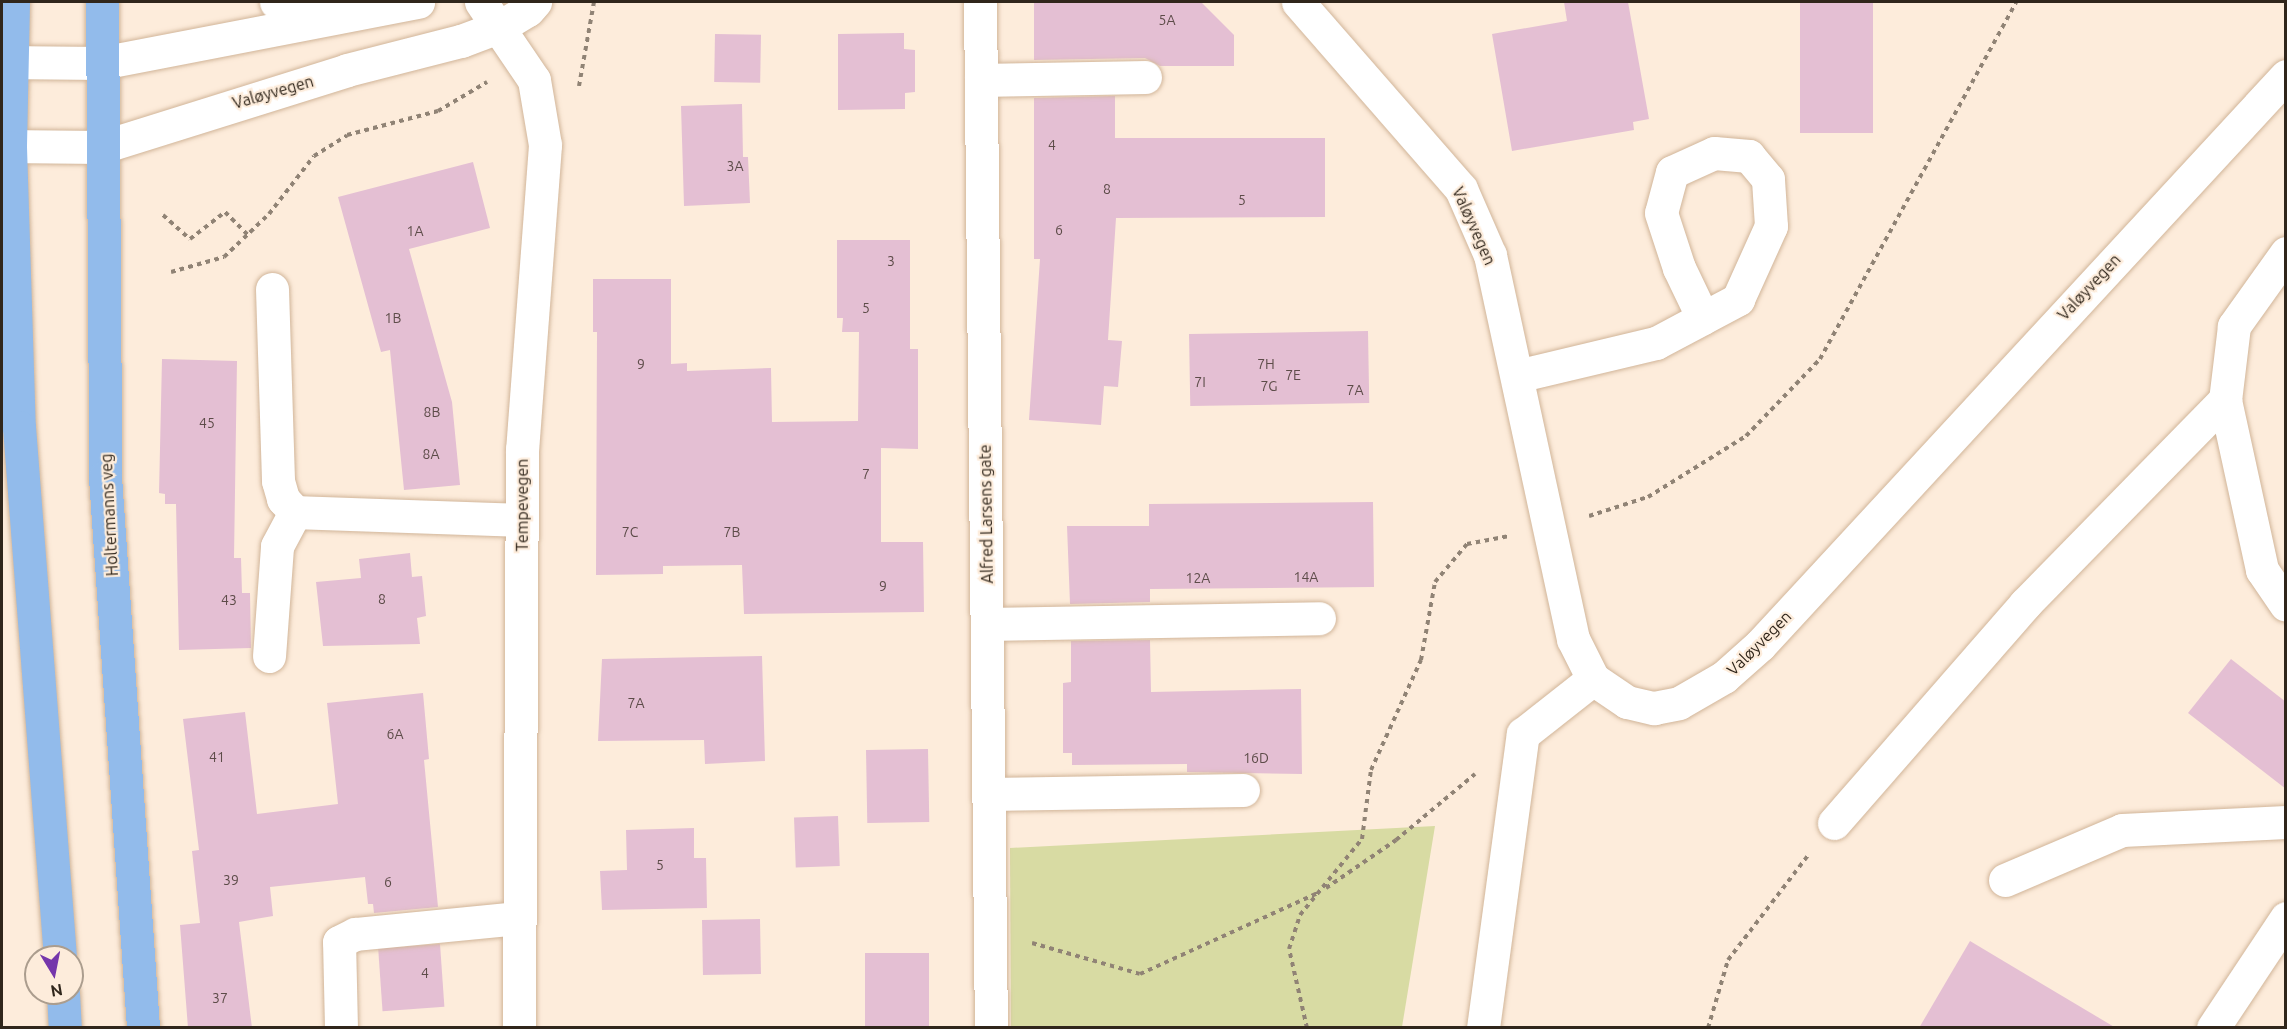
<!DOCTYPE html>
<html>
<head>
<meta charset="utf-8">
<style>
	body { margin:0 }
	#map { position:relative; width:2287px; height:1029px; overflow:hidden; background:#fdecdb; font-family:Ubuntu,sans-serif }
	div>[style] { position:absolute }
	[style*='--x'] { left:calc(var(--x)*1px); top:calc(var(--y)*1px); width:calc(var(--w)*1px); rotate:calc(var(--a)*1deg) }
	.green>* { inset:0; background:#d8dba3 }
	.building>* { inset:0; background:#e4bfd3; transform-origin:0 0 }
	.path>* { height:4px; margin-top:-2px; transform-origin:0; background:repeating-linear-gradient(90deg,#908375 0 4.5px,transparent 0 9px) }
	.roads { filter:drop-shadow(0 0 2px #d1b599) drop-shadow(0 0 2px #d1b599) }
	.minor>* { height:33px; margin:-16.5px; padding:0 16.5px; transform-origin:16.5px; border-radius:16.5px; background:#fff }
	.major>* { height:33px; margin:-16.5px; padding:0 16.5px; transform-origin:16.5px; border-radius:16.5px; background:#92bbeb }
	span { translate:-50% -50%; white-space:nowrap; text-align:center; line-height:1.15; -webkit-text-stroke:4.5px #fdecdb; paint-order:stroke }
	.number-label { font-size:14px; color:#5d4c49 }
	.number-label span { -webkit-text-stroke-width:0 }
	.street-label { font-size:16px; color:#30261b }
	.frame { position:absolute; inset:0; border:3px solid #30261b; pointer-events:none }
	.north { position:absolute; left:24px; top:945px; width:60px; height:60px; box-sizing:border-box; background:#fdecdb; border:2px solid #ab9d8e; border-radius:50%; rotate:170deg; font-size:16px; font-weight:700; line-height:24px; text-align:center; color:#30261b }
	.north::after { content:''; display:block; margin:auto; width:21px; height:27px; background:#7536ab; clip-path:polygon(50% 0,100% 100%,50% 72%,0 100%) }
</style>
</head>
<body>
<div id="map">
	<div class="green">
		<i style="clip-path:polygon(1435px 826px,1402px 1027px,1011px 1027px,1010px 848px)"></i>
	</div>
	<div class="building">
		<i style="clip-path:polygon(1034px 2px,1201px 2px,1234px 35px,1234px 66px,1160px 66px,1145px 58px,1034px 60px)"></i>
		<i style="clip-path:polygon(1564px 2px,1628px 2px,1649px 119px,1633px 122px,1634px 130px,1512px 151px,1492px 34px,1567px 21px)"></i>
		<i style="left:1800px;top:2px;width:73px;height:131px"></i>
		<i style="clip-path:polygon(904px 33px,904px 49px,915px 50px,915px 92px,905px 93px,905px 109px,838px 110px,838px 34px)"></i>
		<i style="left:715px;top:34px;width:46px;height:48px;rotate:1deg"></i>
		<i style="clip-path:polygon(1115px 96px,1115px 138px,1325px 138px,1325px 217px,1116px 218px,1108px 340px,1122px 341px,1118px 387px,1104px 386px,1101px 425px,1029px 420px,1040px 259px,1034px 259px,1034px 98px)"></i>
		<i style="clip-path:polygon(742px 104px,743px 157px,748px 157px,750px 203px,684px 206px,681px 106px)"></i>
		<i style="clip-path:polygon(473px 162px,490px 228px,409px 249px,452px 402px,460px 485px,404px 490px,390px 350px,381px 352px,338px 197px)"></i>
		<i style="clip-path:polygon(837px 240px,910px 240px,910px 349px,918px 349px,918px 449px,881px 448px,881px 542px,923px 542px,924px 612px,744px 614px,742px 565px,663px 566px,663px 574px,596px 575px,597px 332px,593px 332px,593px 279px,671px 279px,671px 364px,687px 363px,687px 371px,771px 368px,772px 422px,858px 421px,859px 332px,842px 332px,843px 318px,837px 318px)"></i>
		<i style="left:1368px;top:331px;width:72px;height:179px;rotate:89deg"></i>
		<i style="clip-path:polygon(162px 359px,237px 361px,234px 558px,241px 558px,242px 593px,250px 593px,251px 648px,179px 650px,176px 504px,165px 504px,165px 494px,159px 493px)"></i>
		<i style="clip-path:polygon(1373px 502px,1374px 587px,1150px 589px,1150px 602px,1070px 604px,1067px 526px,1149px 526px,1149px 504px)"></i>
		<i style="clip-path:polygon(410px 553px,412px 577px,422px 576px,426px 616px,417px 618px,420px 644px,323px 646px,316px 582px,361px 578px,359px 559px)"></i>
		<i style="clip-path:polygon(1150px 640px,1151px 692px,1301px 689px,1302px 774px,1187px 772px,1187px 764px,1072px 765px,1072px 753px,1063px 753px,1063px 683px,1071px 682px,1071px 641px)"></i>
		<i style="clip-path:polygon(762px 656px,765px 761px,705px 764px,704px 740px,598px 741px,602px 659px)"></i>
		<i style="clip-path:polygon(2231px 659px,2286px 702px,2286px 789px,2188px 713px)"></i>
		<i style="clip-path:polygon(423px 693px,429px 759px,424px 760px,438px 907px,374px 913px,373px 904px,368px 904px,365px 877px,270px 887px,273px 916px,239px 922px,252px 1028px,188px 1028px,180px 925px,200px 923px,192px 851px,199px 850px,183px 719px,245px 712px,257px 814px,338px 804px,327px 703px)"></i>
		<i style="left:928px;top:749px;width:73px;height:62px;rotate:89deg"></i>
		<i style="left:838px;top:816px;width:50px;height:44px;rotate:88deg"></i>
		<i style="clip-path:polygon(694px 828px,694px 858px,706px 858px,707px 908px,602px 910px,600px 871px,627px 870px,626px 830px)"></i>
		<i style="left:760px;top:919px;width:55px;height:58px;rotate:89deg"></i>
		<i style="clip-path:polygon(1970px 941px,2116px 1028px,1919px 1028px)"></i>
		<i style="left:440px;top:944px;width:63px;height:62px;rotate:86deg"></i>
		<i style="left:865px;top:953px;width:64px;height:75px"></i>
	</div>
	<div class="path">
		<i style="--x:579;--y:86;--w:85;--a:-79.9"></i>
		<i style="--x:163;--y:215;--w:36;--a:42"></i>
		<i style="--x:190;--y:239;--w:44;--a:-37.6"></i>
		<i style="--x:225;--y:212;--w:33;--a:45"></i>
		<i style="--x:171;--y:272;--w:55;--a:-15.8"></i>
		<i style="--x:224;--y:257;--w:62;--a:-43.7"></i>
		<i style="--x:269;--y:214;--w:73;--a:-52.2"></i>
		<i style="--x:314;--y:156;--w:39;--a:-32"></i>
		<i style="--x:347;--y:135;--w:94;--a:-14.8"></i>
		<i style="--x:438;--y:111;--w:57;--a:-30.6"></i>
		<i style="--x:1589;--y:516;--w:62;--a:-17.9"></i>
		<i style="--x:1648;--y:497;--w:115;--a:-31.9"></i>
		<i style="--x:1746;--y:436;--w:107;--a:-46.1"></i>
		<i style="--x:1820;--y:359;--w:407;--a:-61.2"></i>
		<i style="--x:1326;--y:888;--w:85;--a:-34.4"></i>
		<i style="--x:1396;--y:840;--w:103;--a:-39.9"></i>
		<i style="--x:1032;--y:943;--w:112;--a:16"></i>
		<i style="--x:1140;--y:974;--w:198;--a:-24.5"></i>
		<i style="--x:1307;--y:1028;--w:81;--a:-102.8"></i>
		<i style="--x:1289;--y:949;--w:36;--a:-72"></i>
		<i style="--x:1300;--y:915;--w:98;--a:-50.8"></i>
		<i style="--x:1362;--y:839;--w:70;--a:-82.6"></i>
		<i style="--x:1371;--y:770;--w:121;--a:-65.6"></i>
		<i style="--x:1421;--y:660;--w:79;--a:-79.8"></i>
		<i style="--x:1435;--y:582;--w:50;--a:-49.9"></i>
		<i style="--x:1467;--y:544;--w:43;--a:-10.8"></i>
		<i style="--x:1708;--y:1028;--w:71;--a:-73.6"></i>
		<i style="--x:1728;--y:960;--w:133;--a:-52.6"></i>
	</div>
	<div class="roads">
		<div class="minor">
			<i style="--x:276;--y:2;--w:58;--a:6.9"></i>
			<i style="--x:481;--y:2;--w:94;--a:55.8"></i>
			<i style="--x:534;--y:80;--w:66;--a:80.4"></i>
			<i style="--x:545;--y:145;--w:305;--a:94.3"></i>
			<i style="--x:522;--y:449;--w:579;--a:90.3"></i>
			<i style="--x:980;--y:2;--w:1026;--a:89.39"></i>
			<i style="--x:1298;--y:2;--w:248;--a:48.9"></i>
			<i style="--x:1461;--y:189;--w:72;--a:66.3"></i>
			<i style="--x:1490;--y:255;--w:393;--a:77.8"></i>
			<i style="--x:1573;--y:639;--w:45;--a:63.4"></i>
			<i style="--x:1593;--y:679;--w:41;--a:34.1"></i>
			<i style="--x:1627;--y:702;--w:28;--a:13"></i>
			<i style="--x:1654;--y:708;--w:25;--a:-11"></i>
			<i style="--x:1679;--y:703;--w:52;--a:-30"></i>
			<i style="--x:1724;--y:677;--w:48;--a:-41.6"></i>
			<i style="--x:1760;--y:645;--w:775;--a:-47.25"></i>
			<i style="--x:2;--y:62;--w:99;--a:0.6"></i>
			<i style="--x:101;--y:63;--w:323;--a:-10.9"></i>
			<i style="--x:981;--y:80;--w:164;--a:-1"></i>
			<i style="--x:2;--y:146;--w:100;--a:0.6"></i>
			<i style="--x:102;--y:147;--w:257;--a:-17.4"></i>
			<i style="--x:347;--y:70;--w:118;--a:-14.3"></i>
			<i style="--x:461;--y:41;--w:43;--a:-20.6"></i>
			<i style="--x:501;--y:26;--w:31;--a:-31"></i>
			<i style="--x:528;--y:10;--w:11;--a:-49"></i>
			<i style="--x:2286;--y:253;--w:90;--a:125.5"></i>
			<i style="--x:2234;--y:326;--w:75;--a:96.9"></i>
			<i style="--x:2225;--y:400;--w:174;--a:77.7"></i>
			<i style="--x:2262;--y:570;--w:42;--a:55.6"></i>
			<i style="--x:272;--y:289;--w:192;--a:88.2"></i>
			<i style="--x:278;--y:481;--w:19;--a:74"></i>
			<i style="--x:283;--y:499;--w:18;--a:47"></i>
			<i style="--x:1517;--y:376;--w:143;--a:-13.4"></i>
			<i style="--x:1656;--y:343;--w:53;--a:-28"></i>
			<i style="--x:1703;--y:318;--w:40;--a:-28"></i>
			<i style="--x:1738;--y:299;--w:80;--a:-65.7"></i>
			<i style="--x:1771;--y:226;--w:47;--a:-93.7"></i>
			<i style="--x:1768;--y:179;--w:30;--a:-130"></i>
			<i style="--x:1749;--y:156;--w:35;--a:-175"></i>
			<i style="--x:1714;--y:153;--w:46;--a:155.7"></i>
			<i style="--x:1672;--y:172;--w:42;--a:105"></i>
			<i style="--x:1661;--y:213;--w:58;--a:71.9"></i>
			<i style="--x:1679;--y:268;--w:55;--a:64.4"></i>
			<i style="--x:988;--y:624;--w:331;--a:-1"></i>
			<i style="--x:269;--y:656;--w:110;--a:-85.8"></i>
			<i style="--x:277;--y:546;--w:38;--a:-62"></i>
			<i style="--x:295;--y:512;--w:226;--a:2"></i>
			<i style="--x:989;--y:794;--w:254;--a:-0.9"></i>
			<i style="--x:1834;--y:823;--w:291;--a:-48.9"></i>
			<i style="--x:2025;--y:604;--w:286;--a:-45.6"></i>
			<i style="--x:2005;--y:880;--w:127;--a:-23.1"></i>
			<i style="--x:2122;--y:830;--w:164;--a:-2.8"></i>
			<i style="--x:341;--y:1028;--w:86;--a:-91.3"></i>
			<i style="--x:339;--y:942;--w:18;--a:-27"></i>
			<i style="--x:355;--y:934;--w:163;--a:-5.6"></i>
			<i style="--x:1483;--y:1028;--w:297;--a:-82.3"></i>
			<i style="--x:1523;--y:734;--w:89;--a:-38.2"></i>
			<i style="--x:2213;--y:1028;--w:132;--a:-56.4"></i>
		</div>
		<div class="major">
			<i style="--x:13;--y:2;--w:145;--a:91.2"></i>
			<i style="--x:10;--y:147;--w:280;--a:88.2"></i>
			<i style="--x:19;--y:427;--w:532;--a:85.58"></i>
			<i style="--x:102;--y:2;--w:475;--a:89.6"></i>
			<i style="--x:105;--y:477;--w:552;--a:86.05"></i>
			<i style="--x:63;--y:993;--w:35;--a:87"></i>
		</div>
	</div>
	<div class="number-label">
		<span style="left:1167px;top:20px">5A</span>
		<span style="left:1052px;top:145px">4</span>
		<span style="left:735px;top:166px">3A</span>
		<span style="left:1107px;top:189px">8</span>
		<span style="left:1242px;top:200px">5</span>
		<span style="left:1059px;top:230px">6</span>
		<span style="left:415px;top:231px">1A</span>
		<span style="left:891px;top:261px">3</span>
		<span style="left:866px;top:308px">5</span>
		<span style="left:393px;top:318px">1B</span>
		<span style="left:641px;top:364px">9</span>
		<span style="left:1266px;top:364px">7H</span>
		<span style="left:1293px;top:375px">7E</span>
		<span style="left:1200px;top:382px">7I</span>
		<span style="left:1269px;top:386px">7G</span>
		<span style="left:1355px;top:390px">7A</span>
		<span style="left:432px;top:412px">8B</span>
		<span style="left:207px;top:423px">45</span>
		<span style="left:431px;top:454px">8A</span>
		<span style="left:866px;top:474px">7</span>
		<span style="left:630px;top:532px">7C</span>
		<span style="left:732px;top:532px">7B</span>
		<span style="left:1306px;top:577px">14A</span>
		<span style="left:1198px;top:578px">12A</span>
		<span style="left:883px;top:586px">9</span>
		<span style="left:382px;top:599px">8</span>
		<span style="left:229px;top:600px">43</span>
		<span style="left:636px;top:703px">7A</span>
		<span style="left:395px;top:734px">6A</span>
		<span style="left:217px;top:757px">41</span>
		<span style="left:1256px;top:758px">16D</span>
		<span style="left:660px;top:865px">5</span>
		<span style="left:231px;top:880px">39</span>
		<span style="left:388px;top:882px">6</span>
		<span style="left:425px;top:973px">4</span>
		<span style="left:220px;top:998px">37</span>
	</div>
	<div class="street-label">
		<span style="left:273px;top:92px;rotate:-16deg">Valøyvegen</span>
		<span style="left:1474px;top:226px;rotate:66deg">Valøyvegen</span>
		<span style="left:2089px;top:287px;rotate:-47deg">Valøyvegen</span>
		<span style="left:522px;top:505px;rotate:-90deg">Tempevegen</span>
		<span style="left:986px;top:514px;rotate:-91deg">Alfred Larsens gate</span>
		<span style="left:109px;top:515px;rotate:-93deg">Holtermanns veg</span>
		<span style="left:1759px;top:643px;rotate:-45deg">Valøyvegen</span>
	</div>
	<div class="frame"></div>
	<div class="north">N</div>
</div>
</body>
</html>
